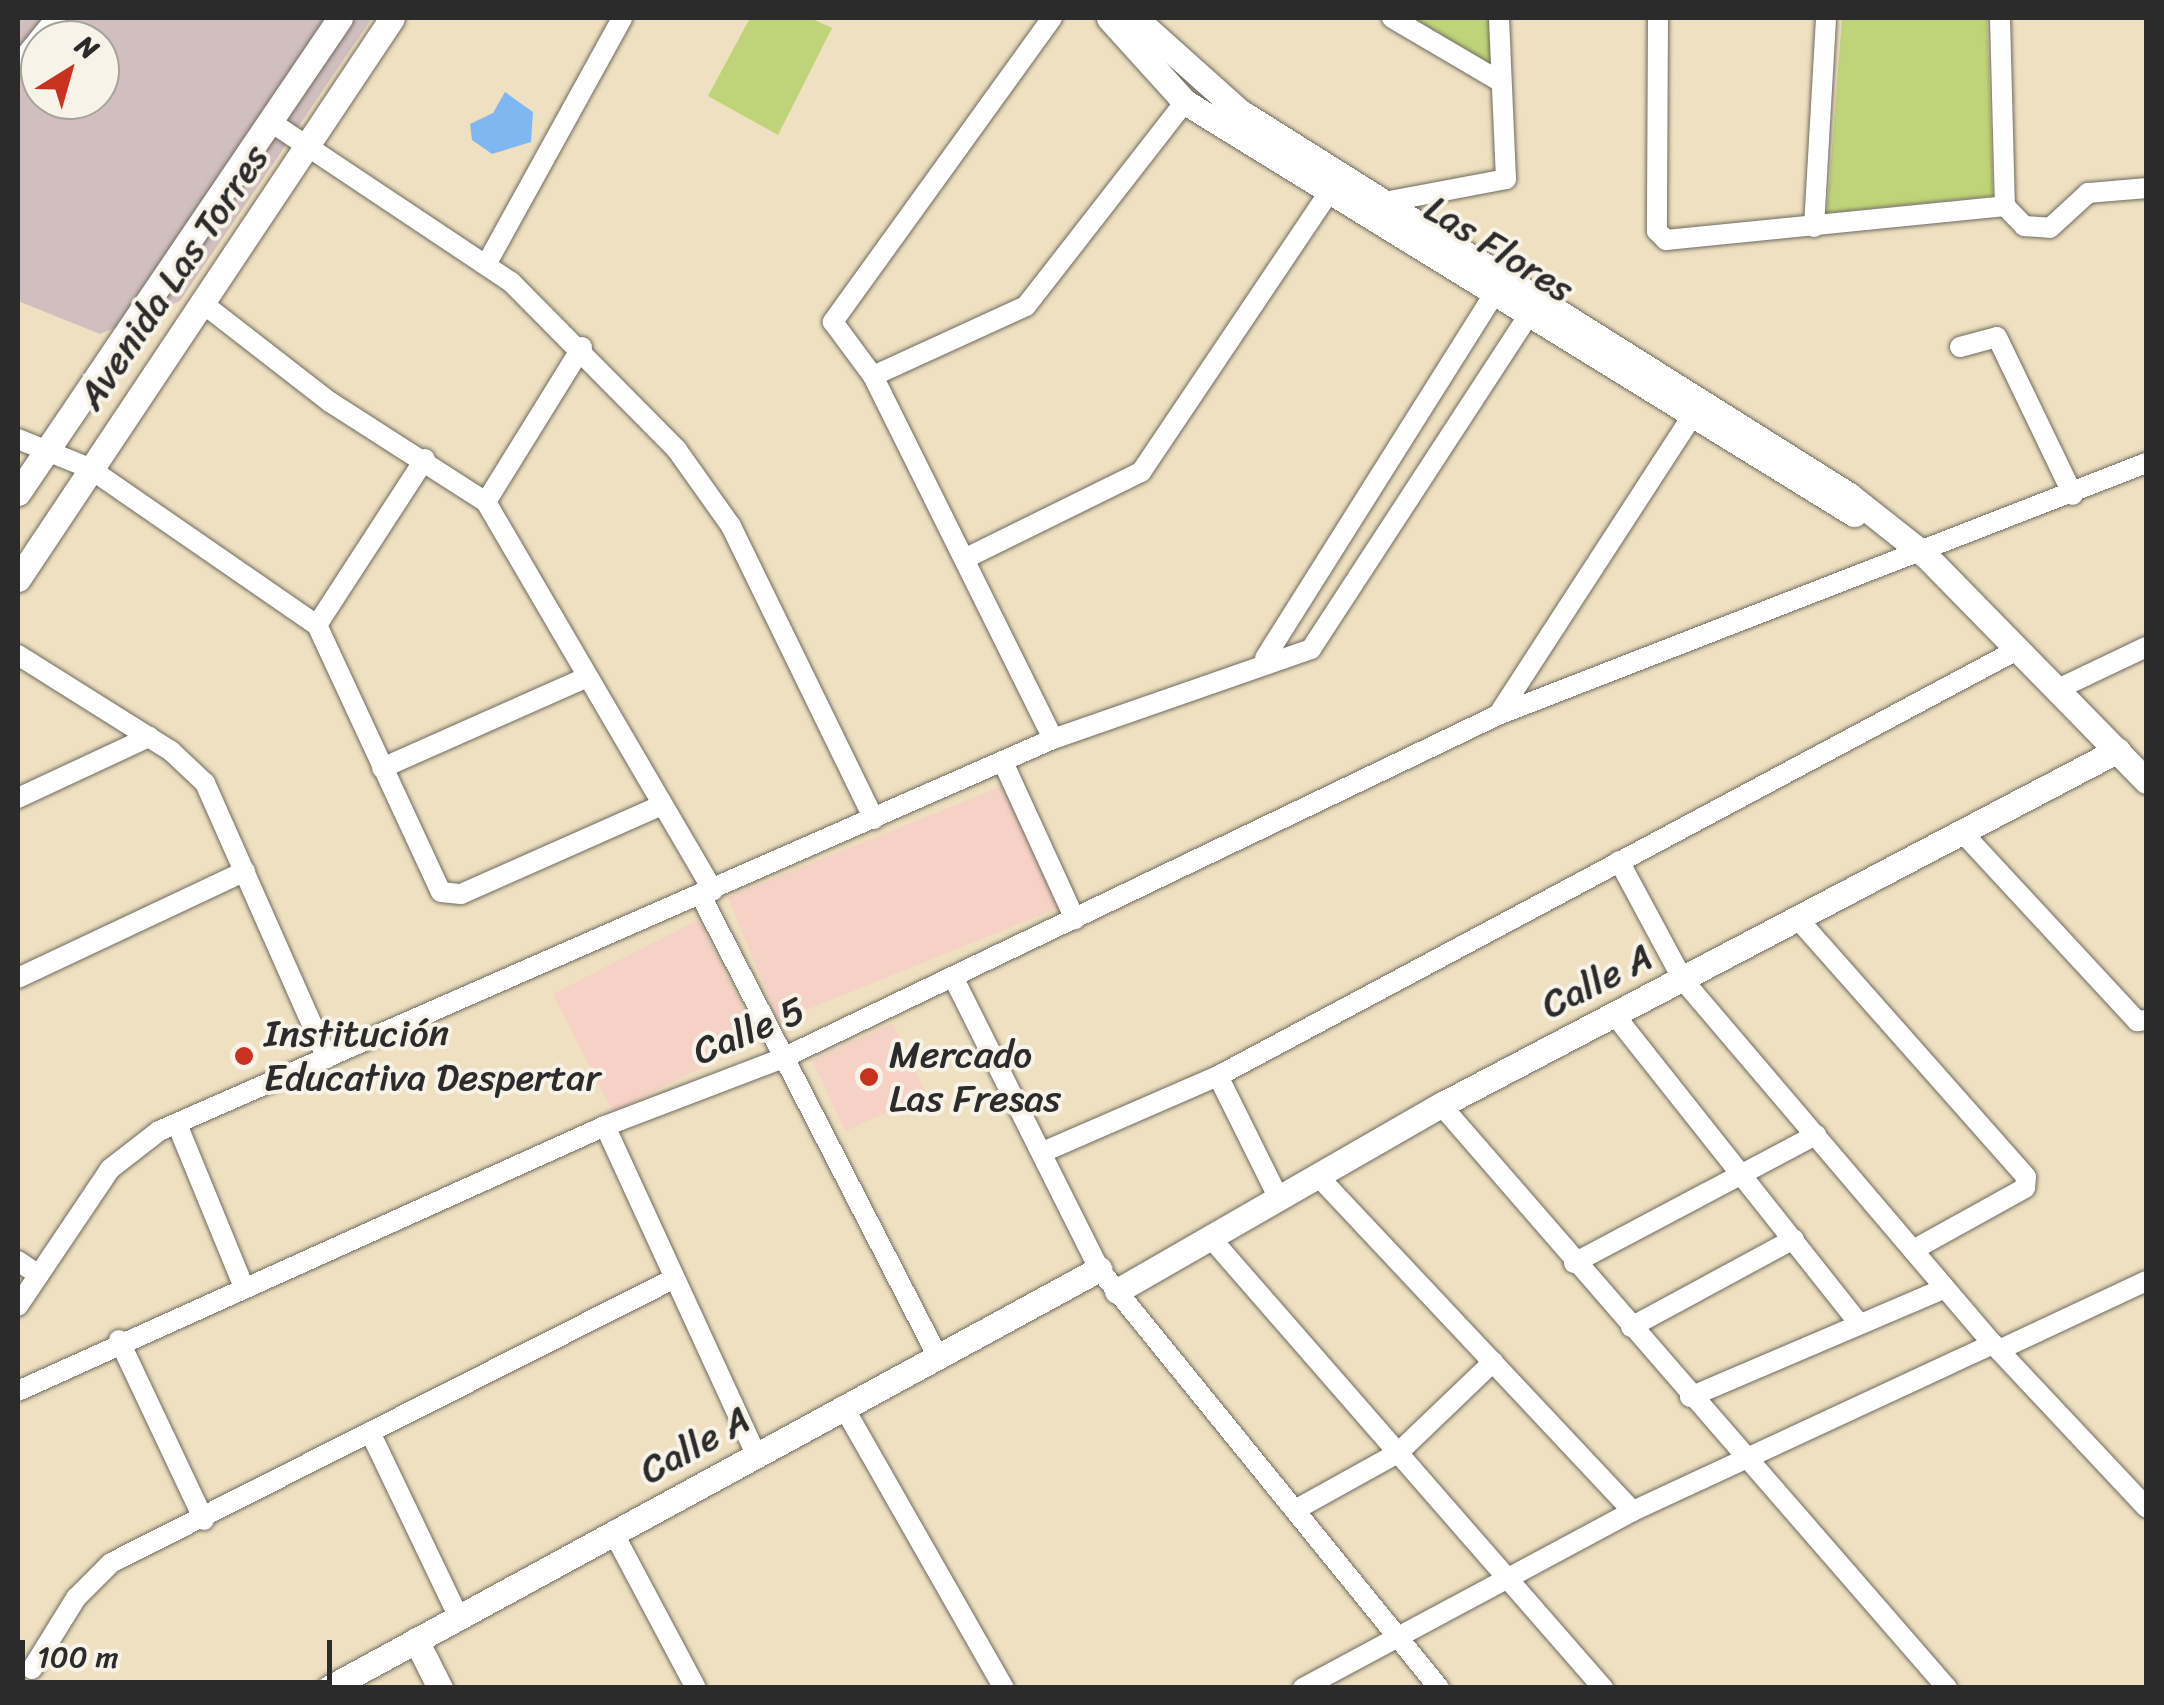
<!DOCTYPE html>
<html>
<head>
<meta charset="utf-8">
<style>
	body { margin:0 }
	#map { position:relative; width:2164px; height:1705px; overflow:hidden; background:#eee0c0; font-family:Sriracha,sans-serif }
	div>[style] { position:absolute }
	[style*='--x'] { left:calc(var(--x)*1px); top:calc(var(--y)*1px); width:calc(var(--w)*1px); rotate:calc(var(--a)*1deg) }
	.built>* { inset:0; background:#f6d1c5; transform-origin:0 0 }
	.industrial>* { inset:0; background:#d1bfbf }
	.green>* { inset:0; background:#bfd478 }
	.water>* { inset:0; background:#7fb8f0 }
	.roads { filter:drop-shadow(0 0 2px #6f6a5f) drop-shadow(0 0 2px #6f6a5f) }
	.minor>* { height:20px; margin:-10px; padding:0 10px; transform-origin:10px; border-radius:10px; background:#fff }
	.tertiary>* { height:25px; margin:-12.5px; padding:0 12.5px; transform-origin:12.5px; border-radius:12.5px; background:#fff }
	.dots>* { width:28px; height:28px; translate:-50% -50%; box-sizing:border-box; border:5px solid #f7f3e8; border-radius:50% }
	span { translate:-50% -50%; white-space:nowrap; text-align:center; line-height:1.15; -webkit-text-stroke:8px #f7f3e8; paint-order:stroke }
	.street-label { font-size:38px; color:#2b2b2b }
	.poi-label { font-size:38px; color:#2b2b2b }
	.left { translate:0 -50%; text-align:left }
	.frame { position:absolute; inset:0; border:20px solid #2b2b2b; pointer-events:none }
	.north { position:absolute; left:20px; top:20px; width:100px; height:100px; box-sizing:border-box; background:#f7f3e8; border:2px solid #a5a39c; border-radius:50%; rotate:37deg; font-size:28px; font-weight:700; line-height:40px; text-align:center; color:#2b2b2b }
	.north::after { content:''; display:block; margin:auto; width:35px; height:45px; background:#c8321e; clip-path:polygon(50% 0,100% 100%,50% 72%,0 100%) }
	.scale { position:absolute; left:20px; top:1640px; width:312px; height:45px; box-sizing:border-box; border:5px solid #2b2b2b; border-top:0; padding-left:12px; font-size:30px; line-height:35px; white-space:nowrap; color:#2b2b2b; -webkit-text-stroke:8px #f7f3e8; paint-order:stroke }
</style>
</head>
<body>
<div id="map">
	<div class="built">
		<i style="left:1010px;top:783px;width:134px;height:304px;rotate:68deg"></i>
		<i style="left:698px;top:920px;width:133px;height:163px;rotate:63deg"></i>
		<i style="left:893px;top:1023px;width:78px;height:89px;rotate:65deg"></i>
	</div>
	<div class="industrial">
		<i style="clip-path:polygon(evenodd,18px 18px,372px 18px,180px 301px,100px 334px,18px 301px,18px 18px,40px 40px,100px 40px,100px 100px,40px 100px,40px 40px)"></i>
	</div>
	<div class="green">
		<i style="clip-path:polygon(750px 18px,810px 18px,832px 28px,778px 135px,708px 96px)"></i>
		<i style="clip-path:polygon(1402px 18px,1493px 18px,1493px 71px)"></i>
		<i style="clip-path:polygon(1842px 18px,1987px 18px,1993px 196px,1827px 213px)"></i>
	</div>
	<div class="water">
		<i style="clip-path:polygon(505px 92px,533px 112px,531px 142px,492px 154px,472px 140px,470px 124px,493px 113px)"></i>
	</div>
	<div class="roads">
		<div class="minor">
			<i style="--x:1052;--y:18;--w:375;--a:125.8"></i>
			<i style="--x:833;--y:322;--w:67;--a:53.5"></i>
			<i style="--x:873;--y:376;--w:405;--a:63.6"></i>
			<i style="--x:1392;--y:18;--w:126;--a:30.4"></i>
			<i style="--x:1658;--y:18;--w:213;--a:90.3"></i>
			<i style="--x:1657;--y:231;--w:13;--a:45"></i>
			<i style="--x:1666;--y:240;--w:341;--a:-5.7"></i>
			<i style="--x:2000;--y:18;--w:188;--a:88.5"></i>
			<i style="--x:2005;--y:206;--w:28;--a:46"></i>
			<i style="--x:2024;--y:226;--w:26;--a:4"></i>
			<i style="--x:2050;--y:228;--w:52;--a:-42.6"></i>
			<i style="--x:2088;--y:193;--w:58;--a:-4.9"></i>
			<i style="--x:18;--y:65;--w:60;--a:-51"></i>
			<i style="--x:271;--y:122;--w:288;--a:33.7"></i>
			<i style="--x:511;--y:282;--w:236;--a:45.3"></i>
			<i style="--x:677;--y:450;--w:93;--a:54.6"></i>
			<i style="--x:731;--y:526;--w:326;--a:64"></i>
			<i style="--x:1390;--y:201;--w:118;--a:-10.7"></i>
			<i style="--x:1506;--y:179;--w:161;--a:-92.5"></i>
			<i style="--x:1814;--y:227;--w:209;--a:-86.7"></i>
			<i style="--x:487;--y:263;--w:280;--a:-61.1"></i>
			<i style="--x:201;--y:302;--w:163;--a:37.8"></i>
			<i style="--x:330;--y:402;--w:185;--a:32.7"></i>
			<i style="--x:582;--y:347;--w:182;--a:121.8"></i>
			<i style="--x:486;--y:502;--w:450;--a:59.7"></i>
			<i style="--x:1960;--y:347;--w:38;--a:-15"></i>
			<i style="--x:1997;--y:337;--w:175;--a:64.3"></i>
			<i style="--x:873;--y:376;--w:168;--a:-24.6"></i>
			<i style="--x:1026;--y:306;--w:259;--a:-52.1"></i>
			<i style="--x:18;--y:439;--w:77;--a:22.2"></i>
			<i style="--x:89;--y:468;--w:277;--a:34.6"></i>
			<i style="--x:317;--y:625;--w:294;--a:65.1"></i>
			<i style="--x:441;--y:892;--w:20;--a:6"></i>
			<i style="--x:461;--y:894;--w:220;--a:-23.9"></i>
			<i style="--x:966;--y:558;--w:195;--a:-26.2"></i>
			<i style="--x:1141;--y:472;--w:353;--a:-56.1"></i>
			<i style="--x:317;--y:625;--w:198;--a:-57"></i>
			<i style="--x:18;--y:655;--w:181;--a:32.1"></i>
			<i style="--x:171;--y:751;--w:47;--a:43.3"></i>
			<i style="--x:205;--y:783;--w:301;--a:66.1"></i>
			<i style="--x:1265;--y:658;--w:443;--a:-57.8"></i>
			<i style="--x:2056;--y:690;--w:100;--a:-25.5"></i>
			<i style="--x:1498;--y:715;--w:356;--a:-57"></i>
			<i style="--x:1003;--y:762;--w:173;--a:65.4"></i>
			<i style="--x:382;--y:768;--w:222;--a:-23.9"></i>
			<i style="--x:18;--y:798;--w:145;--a:-25"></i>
			<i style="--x:1962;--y:832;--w:258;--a:47.2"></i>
			<i style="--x:2137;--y:1021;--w:9;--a:-6"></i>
			<i style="--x:1619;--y:861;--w:135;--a:61.7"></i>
			<i style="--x:1683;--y:980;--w:478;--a:49.6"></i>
			<i style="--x:1993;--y:1344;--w:224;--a:46.8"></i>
			<i style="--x:701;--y:896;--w:518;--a:62.79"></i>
			<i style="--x:1798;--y:919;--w:344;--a:48.5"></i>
			<i style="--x:2026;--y:1177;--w:11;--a:95"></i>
			<i style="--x:2025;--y:1188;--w:128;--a:151"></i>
			<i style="--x:953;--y:977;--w:326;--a:63.4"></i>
			<i style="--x:1099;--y:1269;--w:540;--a:50.94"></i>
			<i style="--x:18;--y:978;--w:251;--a:-25.2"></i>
			<i style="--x:1613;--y:1013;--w:396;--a:51.6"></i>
			<i style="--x:1218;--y:1076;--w:135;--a:63.6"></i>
			<i style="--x:1441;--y:1105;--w:772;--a:49.04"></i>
			<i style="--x:177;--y:1124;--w:174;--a:67.7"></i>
			<i style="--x:605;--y:1126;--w:361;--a:65.3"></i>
			<i style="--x:1043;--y:1152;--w:191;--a:-23.5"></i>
			<i style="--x:1218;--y:1076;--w:905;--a:-28.07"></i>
			<i style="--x:1317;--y:1175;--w:461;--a:46.8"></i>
			<i style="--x:1209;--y:1236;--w:600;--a:48.92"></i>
			<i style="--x:18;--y:1261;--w:25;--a:34"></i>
			<i style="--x:1574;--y:1263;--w:274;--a:-27.9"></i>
			<i style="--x:18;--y:1306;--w:165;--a:-56.1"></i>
			<i style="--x:110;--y:1169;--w:62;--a:-37.8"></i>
			<i style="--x:159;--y:1131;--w:976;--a:-23.68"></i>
			<i style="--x:1053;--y:739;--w:273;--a:-19.2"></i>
			<i style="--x:1311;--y:649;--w:414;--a:-56.9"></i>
			<i style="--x:1631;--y:1327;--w:185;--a:-28.4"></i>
			<i style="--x:119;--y:1340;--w:199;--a:64.7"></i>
			<i style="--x:1999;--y:1350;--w:162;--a:-25.1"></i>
			<i style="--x:18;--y:1391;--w:644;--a:-24.3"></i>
			<i style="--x:605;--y:1126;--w:191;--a:-20.9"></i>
			<i style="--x:783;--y:1058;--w:793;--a:-25.63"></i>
			<i style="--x:1498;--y:715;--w:695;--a:-21.25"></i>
			<i style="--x:1690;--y:1397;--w:277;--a:-23.1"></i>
			<i style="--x:843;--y:1406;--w:325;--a:60.3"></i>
			<i style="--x:370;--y:1432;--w:204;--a:64.4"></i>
			<i style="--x:1295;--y:1510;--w:118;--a:-29"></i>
			<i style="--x:1398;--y:1453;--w:132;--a:-43.8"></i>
			<i style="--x:614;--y:1534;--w:174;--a:62"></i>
			<i style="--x:32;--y:1669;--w:84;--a:-58.2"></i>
			<i style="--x:76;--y:1598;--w:49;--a:-45"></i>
			<i style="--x:111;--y:1563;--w:627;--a:-26.81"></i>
			<i style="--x:1303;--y:1688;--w:374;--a:-28.2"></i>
			<i style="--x:1633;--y:1511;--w:397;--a:-24.9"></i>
		</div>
		<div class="tertiary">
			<i style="--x:1109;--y:18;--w:113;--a:47.9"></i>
			<i style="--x:1185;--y:102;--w:786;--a:31.63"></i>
			<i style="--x:1135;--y:18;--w:140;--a:41.8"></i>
			<i style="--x:1239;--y:111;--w:721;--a:32.19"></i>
			<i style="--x:1849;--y:495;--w:98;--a:38.4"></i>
			<i style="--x:1926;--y:556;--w:315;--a:45.6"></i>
			<i style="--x:18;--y:493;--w:574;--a:-55.87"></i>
			<i style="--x:18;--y:579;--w:674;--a:-56.31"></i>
			<i style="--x:1117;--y:1291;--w:374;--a:-29.9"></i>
			<i style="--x:1441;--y:1105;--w:764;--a:-27.67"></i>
			<i style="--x:416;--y:1640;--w:54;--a:63.4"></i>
			<i style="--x:329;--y:1688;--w:877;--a:-28.55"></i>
		</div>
	</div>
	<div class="dots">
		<i style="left:244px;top:1056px;background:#c8321e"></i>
		<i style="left:869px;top:1077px;background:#c8321e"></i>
	</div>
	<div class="street-label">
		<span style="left:1499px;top:249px;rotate:32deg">Las Flores</span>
		<span style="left:173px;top:277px;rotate:-56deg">Avenida Las Torres</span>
		<span style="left:1597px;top:981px;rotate:-27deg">Calle A</span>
		<span style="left:749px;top:1031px;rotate:-23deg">Calle 5</span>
		<span style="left:695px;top:1445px;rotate:-29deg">Calle A</span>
	</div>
	<div class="poi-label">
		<span class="left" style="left:264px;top:1056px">Institución<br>Educativa Despertar</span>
		<span class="left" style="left:889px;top:1077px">Mercado<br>Las Fresas</span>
	</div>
	<div class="frame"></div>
	<div class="north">N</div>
	<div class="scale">100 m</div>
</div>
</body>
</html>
